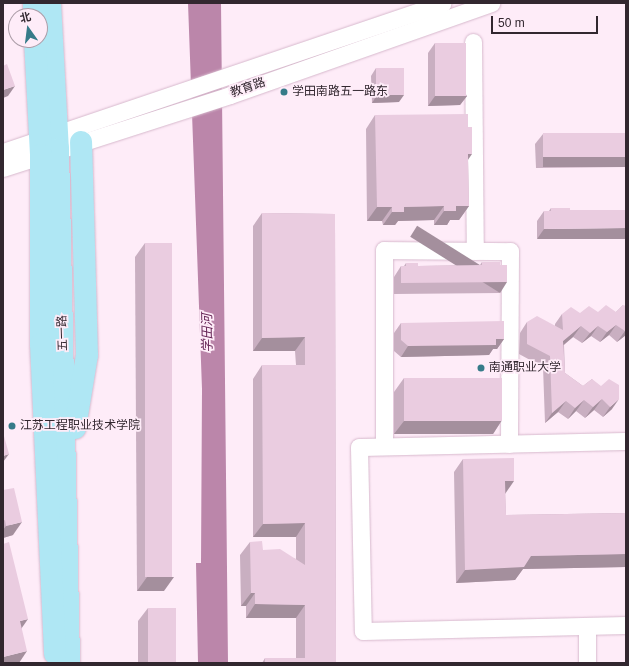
<!DOCTYPE html>
<html>
<head>
<meta charset="utf-8">
<style>
	body { margin:0 }
	#map { position:relative; width:629px; height:666px; overflow:hidden; background:#feecf8; font-family:Helvetica,"Noto Sans SC",sans-serif }
	div>[style] { position:absolute }
	[style*='--x'] { left:calc(var(--x)*1px); top:calc(var(--y)*1px); width:calc(var(--w)*1px); rotate:calc(var(--a)*1deg) }
	.water>* { inset:0; background:#bb86aa }
	.roads { filter:drop-shadow(0 0 1px #d7b9cd) drop-shadow(0 0 1px #d7b9cd) }
	.minor>* { height:17px; margin:-8.5px; padding:0 8.5px; transform-origin:8.5px; border-radius:8.5px; background:#fff }
	.major>* { height:22px; margin:-11px; padding:0 11px; transform-origin:11px; border-radius:11px; background:#afe7f4 }
	.wall>* { inset:0; background:#c9afc1 }
	.shaded-wall>* { inset:0; background:#a48f9d; transform-origin:0 0 }
	.building>* { inset:0; background:#eacce0; transform-origin:0 0 }
	.dots>* { width:11px; height:11px; translate:-50% -50%; box-sizing:border-box; border:2px solid #feecf8; border-radius:50% }
	span { translate:-50% -50%; white-space:nowrap; text-align:center; line-height:1.15; -webkit-text-stroke:3.5px #feecf8; paint-order:stroke }
	.street-label { font-size:12px; color:#32272f }
	.poi-label { font-size:12px; color:#32272f }
	.left { translate:0 -50%; text-align:left }
	.water-label { font-size:13px; color:#652555; font-style:italic }
	.frame { position:absolute; inset:0; border:4px solid #32272f; pointer-events:none }
	.north { position:absolute; left:8px; top:8px; width:40px; height:40px; box-sizing:border-box; background:#feecf8; border:1px solid #ac9da8; border-radius:50%; rotate:346deg; font-size:11px; font-weight:700; line-height:16px; text-align:center; color:#32272f }
	.north::after { content:''; display:block; margin:auto; width:14px; height:18px; background:#367b89; clip-path:polygon(50% 0,100% 100%,50% 72%,0 100%) }
	.scale { position:absolute; left:491px; top:16px; width:107px; height:18px; box-sizing:border-box; border:2px solid #32272f; border-top:0; padding-left:5px; font-size:12px; line-height:14px; white-space:nowrap; color:#32272f; -webkit-text-stroke:3px #feecf8; paint-order:stroke }
</style>
</head>
<body>
<div id="map">
	<div class="water">
		<i style="clip-path:polygon(188px 3px,221px 3px,228px 663px,198px 663px,196px 563px,201px 563px,202px 389px)"></i>
	</div>
	<div class="roads">
		<div class="minor">
			<i style="--x:473;--y:42;--w:209;--a:89.5"></i>
			<i style="--x:3;--y:152;--w:464;--a:-18.7"></i>
			<i style="--x:3;--y:168;--w:238;--a:-17.8"></i>
			<i style="--x:230;--y:95;--w:277;--a:-19.4"></i>
			<i style="--x:626;--y:441;--w:267;--a:178.7"></i>
			<i style="--x:359;--y:447;--w:184;--a:88.8"></i>
			<i style="--x:363;--y:631;--w:263;--a:-1.3"></i>
			<i style="--x:384;--y:446;--w:196;--a:-90"></i>
			<i style="--x:384;--y:250;--w:126;--a:0.5"></i>
			<i style="--x:510;--y:251;--w:193;--a:90.3"></i>
			<i style="--x:587;--y:626;--w:37;--a:90"></i>
		</div>
		<div class="major">
			<i style="--x:34;--y:3;--w:13;--a:90"></i>
			<i style="--x:50;--y:3;--w:146;--a:86.9"></i>
			<i style="--x:58;--y:149;--w:514;--a:88.77"></i>
			<i style="--x:35;--y:40;--w:115;--a:87"></i>
			<i style="--x:41;--y:155;--w:189;--a:90"></i>
			<i style="--x:41;--y:344;--w:310;--a:87.4"></i>
			<i style="--x:75;--y:428;--w:74;--a:-80.7"></i>
			<i style="--x:87;--y:355;--w:213;--a:-91.6"></i>
		</div>
	</div>
	<div class="wall">
		<i style="clip-path:polygon(435px 43px,467px 96px,460px 105px,428px 106px,428px 53px)"></i>
		<i style="clip-path:polygon(376px 68px,399px 102px,372px 103px,371px 76px)"></i>
		<i style="clip-path:polygon(375px 115px,468px 160px,469px 206px,459px 220px,450px 220px,447px 225px,434px 225px,434px 220px,398px 221px,395px 225px,383px 225px,382px 221px,367px 221px,366px 129px)"></i>
		<i style="clip-path:polygon(626px 133px,626px 167px,536px 168px,535px 144px,543px 134px)"></i>
		<i style="clip-path:polygon(551px 208px,570px 208px,537px 239px,537px 221px,544px 211px,549px 211px)"></i>
		<i style="clip-path:polygon(262px 213px,335px 214px,336px 663px,262px 663px,265px 658px,296px 658px,296px 618px,246px 618px,246px 606px,241px 606px,240px 555px,250px 542px,263px 550px,296px 559px,296px 537px,253px 537px,253px 379px,262px 365px,296px 365px,295px 351px,253px 351px,253px 226px)"></i>
		<i style="clip-path:polygon(145px 243px,164px 591px,137px 591px,135px 257px)"></i>
		<i style="clip-path:polygon(482px 262px,500px 293px,394px 294px,394px 277px,401px 266px,404px 266px,406px 263px,418px 266px,480px 265px)"></i>
		<i style="clip-path:polygon(623px 305px,626px 335px,617px 342px,609px 335px,600px 342px,591px 336px,582px 343px,573px 337px,564px 345px,565px 373px,583px 386px,592px 379px,612px 409px,603px 417px,594px 410px,585px 418px,576px 411px,568px 419px,558px 412px,545px 423px,543px 367px,519px 354px,520px 333px,527px 322px,555px 326px,555px 324px,562px 314px,616px 312px)"></i>
		<i style="clip-path:polygon(401px 323px,504px 339px,497px 349px,493px 349px,489px 355px,401px 357px,394px 351px,394px 333px)"></i>
		<i style="clip-path:polygon(404px 378px,502px 420px,493px 434px,394px 434px,394px 392px)"></i>
		<i style="clip-path:polygon(463px 459px,505px 493px,506px 515px,626px 513px,626px 567px,523px 569px,515px 580px,456px 583px,454px 472px)"></i>
		<i style="clip-path:polygon(3px 490px,13px 535px,3px 538px)"></i>
		<i style="clip-path:polygon(148px 608px,176px 663px,138px 663px,138px 621px)"></i>
	</div>
	<div class="shaded-wall">
		<i style="clip-path:polygon(15px 86px,8px 96px,3px 98px,3px 90px)"></i>
		<i style="clip-path:polygon(377px 95px,404px 95px,399px 102px,372px 103px)"></i>
		<i style="clip-path:polygon(435px 96px,467px 96px,460px 105px,428px 106px)"></i>
		<i style="clip-path:polygon(468px 154px,472px 154px,463px 167px)"></i>
		<i style="left:626px;top:157px;width:10px;height:83px;rotate:90deg"></i>
		<i style="clip-path:polygon(444px 206px,434px 220px,398px 221px,395px 225px,383px 225px,392px 212px,404px 207px)"></i>
		<i style="clip-path:polygon(456px 206px,469px 206px,459px 220px,450px 220px,447px 225px,434px 225px,444px 211px)"></i>
		<i style="clip-path:polygon(377px 207px,392px 207px,382px 221px,367px 221px)"></i>
		<i style="clip-path:polygon(626px 228px,626px 239px,537px 239px,544px 229px)"></i>
		<i style="left:507px;top:282px;width:13px;height:106px;rotate:122deg"></i>
		<i style="clip-path:polygon(616px 325px,609px 335px,600px 342px,607px 332px)"></i>
		<i style="clip-path:polygon(581px 326px,573px 337px,556px 351px,563px 341px)"></i>
		<i style="clip-path:polygon(598px 326px,591px 336px,582px 343px,590px 333px)"></i>
		<i style="clip-path:polygon(626px 330px,626px 335px,617px 342px,625px 331px)"></i>
		<i style="clip-path:polygon(305px 337px,295px 351px,253px 351px,262px 338px)"></i>
		<i style="clip-path:polygon(496px 339px,504px 339px,497px 349px,493px 349px,489px 355px,401px 357px,408px 346px)"></i>
		<i style="clip-path:polygon(602px 399px,594px 410px,585px 418px,593px 407px)"></i>
		<i style="clip-path:polygon(619px 399px,612px 409px,603px 417px,610px 407px)"></i>
		<i style="clip-path:polygon(584px 400px,576px 411px,568px 419px,575px 408px)"></i>
		<i style="clip-path:polygon(566px 401px,558px 412px,545px 423px,552px 413px)"></i>
		<i style="clip-path:polygon(502px 420px,493px 434px,394px 434px,404px 421px)"></i>
		<i style="clip-path:polygon(9px 454px,3px 462px,3px 456px)"></i>
		<i style="clip-path:polygon(505px 481px,514px 481px,505px 494px)"></i>
		<i style="clip-path:polygon(22px 522px,13px 535px,3px 538px,3px 530px,6px 526px)"></i>
		<i style="clip-path:polygon(305px 523px,296px 537px,253px 537px,263px 524px)"></i>
		<i style="clip-path:polygon(626px 554px,626px 567px,523px 569px,515px 580px,456px 583px,465px 570px,531px 556px)"></i>
		<i style="clip-path:polygon(147px 577px,174px 577px,164px 591px,137px 591px)"></i>
		<i style="clip-path:polygon(251px 593px,255px 593px,246px 606px,241px 606px)"></i>
		<i style="clip-path:polygon(255px 604px,305px 605px,296px 618px,246px 618px)"></i>
		<i style="clip-path:polygon(28px 619px,19px 632px,20px 621px)"></i>
		<i style="clip-path:polygon(27px 651px,19px 663px,3px 663px,3px 657px)"></i>
	</div>
	<div class="building">
		<i style="left:435px;top:43px;width:31px;height:53px"></i>
		<i style="clip-path:polygon(7px 64px,15px 86px,3px 90px,3px 66px)"></i>
		<i style="left:376px;top:68px;width:28px;height:27px"></i>
		<i style="clip-path:polygon(468px 114px,468px 127px,472px 127px,472px 154px,468px 154px,469px 206px,456px 206px,456px 211px,444px 211px,444px 206px,404px 207px,404px 212px,392px 212px,392px 207px,377px 207px,375px 115px)"></i>
		<i style="left:626px;top:133px;width:24px;height:83px;rotate:90deg"></i>
		<i style="clip-path:polygon(551px 208px,570px 208px,570px 210px,626px 210px,626px 228px,544px 229px,544px 211px,551px 211px)"></i>
		<i style="clip-path:polygon(262px 213px,335px 214px,336px 663px,265px 663px,265px 658px,305px 658px,305px 605px,255px 604px,255px 593px,251px 593px,250px 542px,262px 541px,263px 550px,280px 549px,305px 565px,305px 523px,263px 524px,262px 365px,305px 365px,305px 337px,262px 338px)"></i>
		<i style="left:145px;top:243px;width:27px;height:334px"></i>
		<i style="clip-path:polygon(482px 262px,500px 262px,500px 265px,507px 265px,507px 282px,401px 283px,401px 266px,406px 266px,406px 263px,418px 263px,418px 266px,482px 265px)"></i>
		<i style="clip-path:polygon(606px 305px,616px 312px,623px 305px,626px 306px,626px 330px,625px 331px,616px 325px,607px 332px,598px 326px,590px 333px,581px 326px,563px 341px,565px 373px,583px 386px,592px 379px,601px 386px,609px 379px,619px 385px,619px 399px,610px 407px,602px 399px,593px 407px,584px 400px,575px 408px,566px 401px,552px 413px,550px 356px,527px 344px,527px 322px,537px 316px,563px 330px,562px 314px,571px 307px,580px 313px,589px 306px,598px 312px)"></i>
		<i style="clip-path:polygon(504px 321px,504px 339px,496px 339px,496px 345px,408px 346px,401px 340px,401px 323px)"></i>
		<i style="left:404px;top:378px;width:98px;height:43px"></i>
		<i style="clip-path:polygon(3px 436px,4px 436px,9px 454px,3px 456px)"></i>
		<i style="clip-path:polygon(514px 458px,514px 481px,505px 481px,506px 515px,626px 513px,626px 554px,531px 556px,524px 567px,465px 570px,463px 459px)"></i>
		<i style="clip-path:polygon(14px 488px,22px 522px,6px 526px,5px 520px,3px 521px,3px 490px)"></i>
		<i style="clip-path:polygon(9px 542px,28px 619px,20px 621px,27px 651px,3px 657px,3px 544px)"></i>
		<i style="left:148px;top:608px;width:28px;height:55px"></i>
	</div>
	<div class="dots">
		<i style="left:284px;top:92px;background:#367b89"></i>
		<i style="left:481px;top:368px;background:#367b89"></i>
		<i style="left:12px;top:426px;background:#367b89"></i>
	</div>
	<div class="street-label">
		<span style="left:248px;top:88px;rotate:-19deg">教育路</span>
		<span style="left:63px;top:333px;rotate:-92deg">五一路</span>
	</div>
	<div class="poi-label">
		<span class="left" style="left:292px;top:92px">学田南路五一路东</span>
		<span class="left" style="left:489px;top:368px">南通职业大学</span>
		<span class="left" style="left:20px;top:426px">江苏工程职业技术学院</span>
	</div>
	<div class="water-label">
		<span style="left:208px;top:333px;rotate:-91deg">学田河</span>
	</div>
	<div class="frame"></div>
	<div class="north">北</div>
	<div class="scale">50 m</div>
</div>
</body>
</html>
